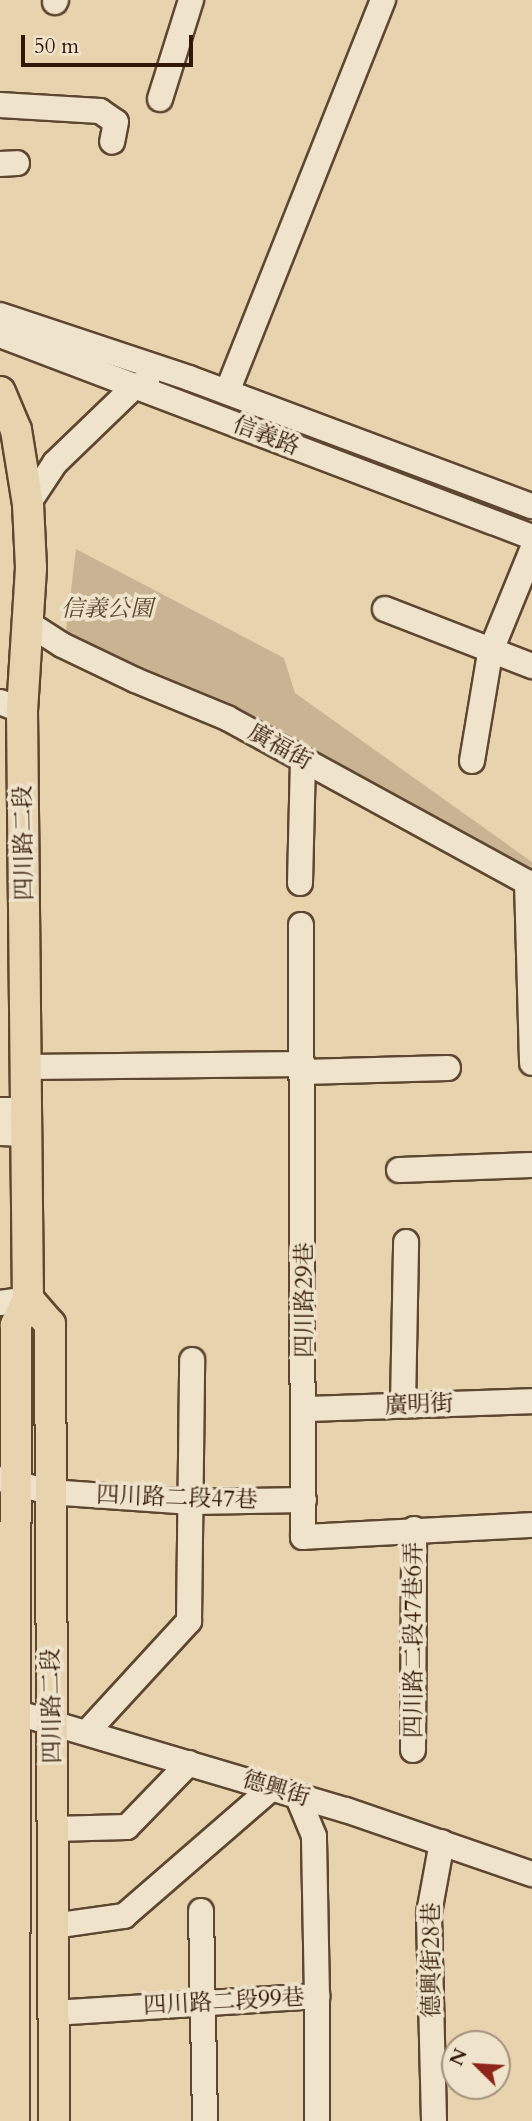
<!DOCTYPE html>
<meta charset="utf-8">
<style>
body{margin:0}
#map{position:relative;width:532px;height:2121px;overflow:hidden;background:#e7d4af;font-family:Cardo,"Noto Serif TC",serif}
div>[style]{position:absolute}
[style*='--x']{left:calc(var(--x)*1px);top:calc(var(--y)*1px);width:calc(var(--w)*1px);rotate:calc(var(--a)*1deg)}
.green>*{inset:0;background:#c8b492}
.roads{filter:drop-shadow(2px 0 #5e4730) drop-shadow(-2px 0 #5e4730) drop-shadow(0 2px #5e4730) drop-shadow(0 -2px #5e4730)}
.minor>*{height:24px;margin:-12px;padding:0 12px;transform-origin:12px;border-radius:12px;background:#efe3cb}
.major>*{height:30px;margin:-15px;padding:0 15px;transform-origin:15px;border-radius:15px;background:#e7d4af}
span{translate:-50% -50%;white-space:nowrap;text-align:center;line-height:1.15;-webkit-text-stroke:7px #efe3cb;paint-order:stroke}
.street-label{font-size:23px;color:#311806}
.park-label{font-size:23px;color:#5e4730;font-style:italic}
.north{position:absolute;left:441px;top:2030px;width:70px;height:70px;box-sizing:border-box;background:#efe3cb;border:2px solid #a3927c;border-radius:50%;rotate:294deg;font-size:19px;font-weight:700;line-height:28px;text-align:center;color:#311806}
.north::after{content:'';display:block;margin:auto;width:24px;height:32px;background:#8f2418;clip-path:polygon(50% 0,100% 100%,50% 72%,0 100%)}
.scale{position:absolute;left:21px;top:35px;width:172px;height:32px;box-sizing:border-box;border:4px solid #311806;border-top:0;padding-left:9px;font-size:21px;line-height:24px;white-space:nowrap;color:#311806;-webkit-text-stroke:5px #efe3cb;paint-order:stroke}
</style>
<div id="map">
<div class="green">
<i style="clip-path:polygon(76px 549px,284px 658px,295px 693px,532px 862px,532px 870px,223px 702px,175px 686px,66px 631px)"></i>
</div>
<div class="roads">
<div class="minor">
<i style="--x:55;--y:2;--w:2;--a:-63"></i>
<i style="--x:160;--y:99;--w:104;--a:-72.6"></i>
<i style="--x:0;--y:105;--w:100;--a:3.4"></i>
<i style="--x:100;--y:111;--w:19;--a:35"></i>
<i style="--x:116;--y:122;--w:20;--a:101"></i>
<i style="--x:0;--y:164;--w:17;--a:-3"></i>
<i style="--x:0;--y:315;--w:199;--a:18.4"></i>
<i style="--x:189;--y:378;--w:366;--a:20.5"></i>
<i style="--x:0;--y:335;--w:569;--a:20.79"></i>
<i style="--x:227;--y:392;--w:422;--a:-68.3"></i>
<i style="--x:28;--y:504;--w:49;--a:-56.6"></i>
<i style="--x:55;--y:463;--w:110;--a:-43.9"></i>
<i style="--x:134;--y:387;--w:14;--a:-21"></i>
<i style="--x:385;--y:609;--w:158;--a:21.2"></i>
<i style="--x:28;--y:623;--w:40;--a:32.9"></i>
<i style="--x:62;--y:645;--w:81;--a:25.6"></i>
<i style="--x:135;--y:680;--w:100;--a:22.4"></i>
<i style="--x:227;--y:718;--w:342;--a:28.7"></i>
<i style="--x:527;--y:882;--w:181;--a:88.4"></i>
<i style="--x:0;--y:702;--w:24;--a:22"></i>
<i style="--x:472;--y:761;--w:109;--a:-80.5"></i>
<i style="--x:490;--y:653;--w:111;--a:-67.8"></i>
<i style="--x:300;--y:883;--w:123;--a:-88.6"></i>
<i style="--x:301;--y:925;--w:612;--a:89.81"></i>
<i style="--x:303;--y:1537;--w:229;--a:-3"></i>
<i style="--x:27;--y:1067;--w:276;--a:-0.6"></i>
<i style="--x:303;--y:1072;--w:145;--a:-1.6"></i>
<i style="--x:0;--y:1110;--w:27;--a:0"></i>
<i style="--x:0;--y:1133;--w:27;--a:2"></i>
<i style="--x:399;--y:1170;--w:133;--a:-2.2"></i>
<i style="--x:0;--y:1303;--w:28;--a:-8"></i>
<i style="--x:403;--y:1405;--w:163;--a:-88.9"></i>
<i style="--x:306;--y:1409;--w:226;--a:-2"></i>
<i style="--x:0;--y:1479;--w:51;--a:14.9"></i>
<i style="--x:49;--y:1492;--w:143;--a:4"></i>
<i style="--x:192;--y:1502;--w:112;--a:-1"></i>
<i style="--x:18;--y:1713;--w:342;--a:16.5"></i>
<i style="--x:346;--y:1810;--w:197;--a:19"></i>
<i style="--x:87;--y:1732;--w:151;--a:-47.4"></i>
<i style="--x:189;--y:1621;--w:261;--a:-89.3"></i>
<i style="--x:413;--y:1750;--w:221;--a:-89.7"></i>
<i style="--x:54;--y:1829;--w:73;--a:-1.6"></i>
<i style="--x:127;--y:1827;--w:89;--a:-45.9"></i>
<i style="--x:201;--y:1911;--w:210;--a:88.9"></i>
<i style="--x:53;--y:1926;--w:72;--a:-8"></i>
<i style="--x:124;--y:1916;--w:196;--a:-40.9"></i>
<i style="--x:317;--y:1996;--w:125;--a:90"></i>
<i style="--x:54;--y:2013;--w:264;--a:-3.7"></i>
<i style="--x:317;--y:1996;--w:160;--a:-91.1"></i>
<i style="--x:314;--y:1836;--w:44;--a:-112.5"></i>
<i style="--x:434;--y:2121;--w:208;--a:-91.4"></i>
<i style="--x:429;--y:1913;--w:72;--a:-79.6"></i>
</div>
<div class="major">
<i style="--x:0;--y:392;--w:41;--a:67.2"></i>
<i style="--x:16;--y:430;--w:75;--a:80.8"></i>
<i style="--x:28;--y:504;--w:64;--a:87.3"></i>
<i style="--x:31;--y:568;--w:143;--a:93.6"></i>
<i style="--x:22;--y:711;--w:588;--a:89.42"></i>
<i style="--x:28;--y:1299;--w:29;--a:115"></i>
<i style="--x:16;--y:1325;--w:796;--a:90.14"></i>
<i style="--x:28;--y:1299;--w:33;--a:49"></i>
<i style="--x:50;--y:1324;--w:797;--a:89.71"></i>
</div>
</div>
<div class="street-label">
<span style="left:266px;top:436px;rotate:21deg">信義路</span>
<span style="left:280px;top:747px;rotate:29deg">廣福街</span>
<span style="left:24px;top:843px;rotate:-91deg">四川路二段</span>
<span style="left:305px;top:1300px;rotate:-90deg">四川路29巷</span>
<span style="left:419px;top:1405px;rotate:-2deg">廣明街</span>
<span style="left:177px;top:1498px;rotate:2deg">四川路二段47巷</span>
<span style="left:414px;top:1640px;rotate:-90deg">四川路二段47巷6弄</span>
<span style="left:52px;top:1706px;rotate:-91deg">四川路二段</span>
<span style="left:276px;top:1789px;rotate:17deg">德興街</span>
<span style="left:432px;top:1960px;rotate:-90deg">德興街28巷</span>
<span style="left:224px;top:2002px;rotate:-3deg">四川路二段99巷</span>
</div>
<div class="park-label">
<span style="left:107px;top:609px">信義公園</span>
</div>
<div class="north">N</div>
<div class="scale">50 m</div>
</div>
